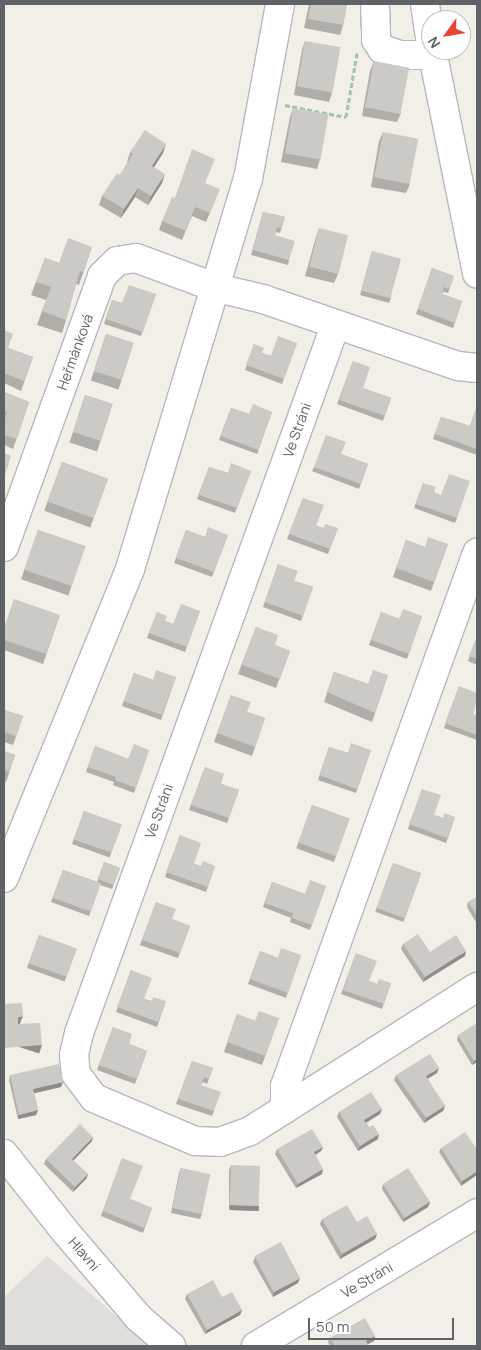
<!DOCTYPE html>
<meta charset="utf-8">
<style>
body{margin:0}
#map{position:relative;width:481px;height:1350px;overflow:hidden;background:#f1efe8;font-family:Manrope,sans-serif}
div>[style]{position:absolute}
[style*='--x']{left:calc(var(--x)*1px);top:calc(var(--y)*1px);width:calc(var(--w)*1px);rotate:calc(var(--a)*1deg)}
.industrial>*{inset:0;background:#e0deda}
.path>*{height:3px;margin-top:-1.5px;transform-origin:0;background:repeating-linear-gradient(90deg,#9cc7a9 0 5px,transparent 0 7.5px)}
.roads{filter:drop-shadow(1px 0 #b5b8bc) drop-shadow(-1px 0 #b5b8bc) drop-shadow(0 1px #b5b8bc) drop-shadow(0 -1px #b5b8bc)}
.minor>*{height:28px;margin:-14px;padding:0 14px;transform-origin:14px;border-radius:14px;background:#fff}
.wall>*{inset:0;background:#afaea9;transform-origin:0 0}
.shaded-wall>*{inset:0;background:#8f8d8a;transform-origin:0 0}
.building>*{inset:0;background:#cccac5;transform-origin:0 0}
span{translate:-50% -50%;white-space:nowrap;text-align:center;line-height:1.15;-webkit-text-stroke:4px #fff;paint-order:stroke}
.street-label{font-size:14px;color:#5f6368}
.frame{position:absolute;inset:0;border:5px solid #5f6368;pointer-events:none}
.north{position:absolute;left:421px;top:10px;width:50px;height:50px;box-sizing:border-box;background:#fff;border:1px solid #bfc1c3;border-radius:50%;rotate:238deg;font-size:14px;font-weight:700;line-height:20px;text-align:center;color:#5f6368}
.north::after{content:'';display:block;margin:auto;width:18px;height:22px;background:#ea4335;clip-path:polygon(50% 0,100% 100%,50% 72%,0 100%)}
.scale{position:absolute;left:308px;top:1318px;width:146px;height:22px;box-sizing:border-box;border:2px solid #5f6368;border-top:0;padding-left:6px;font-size:15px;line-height:18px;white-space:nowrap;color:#5f6368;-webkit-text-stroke:4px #fff;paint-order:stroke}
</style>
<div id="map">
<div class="industrial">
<i style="clip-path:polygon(47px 1256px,151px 1346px,4px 1346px,4px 1297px)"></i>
</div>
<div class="path">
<i style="--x:285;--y:105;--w:62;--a:11.1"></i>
<i style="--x:346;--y:117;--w:65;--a:-80.2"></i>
</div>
<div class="roads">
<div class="minor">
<i style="--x:375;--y:4;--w:36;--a:88"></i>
<i style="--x:376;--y:40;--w:11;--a:56"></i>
<i style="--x:382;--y:49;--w:18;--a:19"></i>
<i style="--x:399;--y:55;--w:34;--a:0"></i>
<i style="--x:425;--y:4;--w:40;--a:81.5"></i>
<i style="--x:432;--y:50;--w:228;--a:78.6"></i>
<i style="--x:335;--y:326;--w:752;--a:109.9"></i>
<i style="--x:79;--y:1033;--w:23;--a:103"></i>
<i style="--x:74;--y:1055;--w:19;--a:84"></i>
<i style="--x:76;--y:1074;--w:30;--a:53"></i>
<i style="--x:94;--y:1098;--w:110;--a:23.1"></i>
<i style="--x:195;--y:1141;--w:25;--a:2"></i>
<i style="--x:220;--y:1142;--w:32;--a:-20"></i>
<i style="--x:250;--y:1131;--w:269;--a:-32.4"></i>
<i style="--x:4;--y:547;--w:288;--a:-70.1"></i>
<i style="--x:102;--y:276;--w:21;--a:-45"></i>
<i style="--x:117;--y:261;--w:19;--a:-9"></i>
<i style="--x:136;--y:258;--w:86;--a:20.3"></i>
<i style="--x:217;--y:288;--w:47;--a:13.4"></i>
<i style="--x:263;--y:299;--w:206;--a:19"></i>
<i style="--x:458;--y:366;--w:19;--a:6"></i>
<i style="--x:4;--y:878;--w:334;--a:-67.8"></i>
<i style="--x:130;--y:569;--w:407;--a:-73.2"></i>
<i style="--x:248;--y:179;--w:178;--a:-79.6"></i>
<i style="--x:285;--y:1109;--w:23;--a:-90"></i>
<i style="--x:285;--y:1086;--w:567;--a:-70.19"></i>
<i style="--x:4;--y:1154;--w:97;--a:51.7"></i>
<i style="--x:64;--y:1230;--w:116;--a:49.6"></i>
<i style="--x:139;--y:1318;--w:43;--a:41.2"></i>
<i style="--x:256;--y:1346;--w:258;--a:-31"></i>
</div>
</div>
<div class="wall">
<i style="clip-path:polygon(309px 4px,347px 4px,343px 25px,340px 35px,304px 28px)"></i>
<i style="clip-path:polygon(305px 41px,332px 93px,329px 102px,294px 95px,302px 50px)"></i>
<i style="clip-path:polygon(374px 61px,401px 113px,397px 122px,362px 116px,370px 71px)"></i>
<i style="clip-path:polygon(293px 108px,320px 159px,317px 169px,281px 162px,290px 117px)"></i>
<i style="clip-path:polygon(383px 132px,410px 184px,406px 193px,371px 187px,379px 141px)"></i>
<i style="clip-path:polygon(130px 152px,163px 153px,154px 167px,162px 183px,148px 205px,135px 197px,121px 218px,99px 205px,102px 196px,120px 175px,128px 162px,127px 162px)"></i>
<i style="clip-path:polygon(205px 183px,216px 198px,206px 222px,192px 216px,182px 240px,159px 230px,162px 221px,175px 198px)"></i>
<i style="clip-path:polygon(263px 212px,285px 217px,280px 233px,276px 232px,275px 235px,289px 260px,288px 265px,251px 255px)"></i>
<i style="clip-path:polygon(319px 228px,338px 274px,334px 283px,305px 276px,316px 237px)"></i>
<i style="clip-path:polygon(92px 247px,79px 285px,76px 284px,66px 320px,62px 333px,37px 325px,46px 300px,31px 295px,45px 258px,59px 263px)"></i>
<i style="clip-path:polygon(372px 251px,391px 298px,389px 303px,360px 295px)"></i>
<i style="clip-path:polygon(432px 268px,454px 276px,448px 293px,443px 292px,442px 294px,462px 301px,453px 328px,416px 314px)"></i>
<i style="clip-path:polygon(156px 294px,141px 336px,104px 324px,112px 300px,122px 303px)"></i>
<i style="clip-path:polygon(4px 330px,8px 348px,33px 357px,21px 391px,4px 383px)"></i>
<i style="left:106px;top:334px;width:29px;height:49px;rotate:18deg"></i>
<i style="clip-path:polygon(297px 343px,282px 384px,245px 370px,254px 344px,262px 353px,271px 356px)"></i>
<i style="clip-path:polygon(353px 361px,363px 388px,391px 398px,383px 421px,337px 404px)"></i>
<i style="clip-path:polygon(4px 392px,29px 402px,13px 449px,4px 445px)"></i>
<i style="left:85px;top:395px;width:29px;height:50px;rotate:18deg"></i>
<i style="clip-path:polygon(477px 406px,477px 455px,433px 439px,441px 417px,470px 426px)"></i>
<i style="clip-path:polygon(231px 408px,249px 414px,272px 412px,257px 454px,219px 440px)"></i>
<i style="clip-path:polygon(341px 454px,368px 464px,359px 489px,312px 471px,314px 467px)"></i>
<i style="left:62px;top:462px;width:49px;height:52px;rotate:20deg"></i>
<i style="clip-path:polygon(209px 467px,228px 473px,251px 471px,235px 513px,197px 499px)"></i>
<i style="clip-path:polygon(423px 483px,434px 492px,457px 518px,455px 523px,414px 508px)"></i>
<i style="clip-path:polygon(303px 498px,316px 526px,324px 528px,338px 528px,328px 554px,287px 539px)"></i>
<i style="left:38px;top:530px;width:50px;height:52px;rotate:19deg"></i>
<i style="clip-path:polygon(186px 530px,205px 537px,228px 535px,212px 577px,174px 563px)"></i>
<i style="clip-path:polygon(406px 540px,425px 547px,448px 544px,431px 591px,393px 577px)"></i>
<i style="clip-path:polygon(278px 564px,294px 581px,313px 587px,301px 621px,263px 607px)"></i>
<i style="clip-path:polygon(200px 611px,185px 652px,147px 638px,157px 612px,165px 621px,173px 624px)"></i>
<i style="clip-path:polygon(381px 612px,399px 619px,422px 616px,407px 659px,369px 645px)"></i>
<i style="clip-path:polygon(60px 615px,43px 664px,4px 650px,4px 628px)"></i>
<i style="clip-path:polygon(256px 627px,275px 645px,290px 651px,276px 688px,238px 674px)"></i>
<i style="clip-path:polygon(477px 636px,477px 665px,468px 661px)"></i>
<i style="clip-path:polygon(334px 672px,368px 684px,388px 675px,372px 722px,324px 702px)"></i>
<i style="clip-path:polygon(134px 673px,153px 680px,176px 677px,161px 720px,122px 706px)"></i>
<i style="clip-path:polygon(459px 686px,473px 714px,477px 716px,477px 740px,444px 728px)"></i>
<i style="clip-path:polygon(231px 695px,247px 712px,265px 718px,252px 756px,214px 742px)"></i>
<i style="clip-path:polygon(4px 710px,23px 716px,13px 745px,4px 742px)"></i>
<i style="clip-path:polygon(95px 746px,128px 759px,149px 750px,134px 793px,113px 785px,114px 782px,86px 772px)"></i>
<i style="clip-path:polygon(329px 747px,348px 753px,371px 750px,356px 793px,318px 780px)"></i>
<i style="clip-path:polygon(4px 751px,15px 755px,6px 782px,4px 781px)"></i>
<i style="clip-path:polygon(205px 767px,221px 784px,239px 790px,227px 823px,189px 810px)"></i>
<i style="clip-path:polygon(422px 789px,434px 815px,443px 818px,455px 817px,446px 843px,408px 829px)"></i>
<i style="left:312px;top:805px;width:40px;height:46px;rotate:20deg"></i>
<i style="left:84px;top:811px;width:40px;height:35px;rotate:20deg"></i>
<i style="clip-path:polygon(477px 812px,477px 833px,476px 833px)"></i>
<i style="clip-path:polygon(180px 835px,194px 864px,201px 866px,215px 866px,206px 892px,165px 877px)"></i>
<i style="clip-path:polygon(104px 862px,120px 868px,112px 889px,100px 885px,89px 916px,51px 902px,63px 870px,97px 882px)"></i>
<i style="left:393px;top:863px;width:30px;height:52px;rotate:20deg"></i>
<i style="clip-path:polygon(272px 882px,305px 894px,326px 886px,310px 930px,290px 922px,291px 918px,263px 907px)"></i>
<i style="clip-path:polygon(477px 897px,477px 924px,467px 907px,468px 902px)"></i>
<i style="clip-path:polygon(156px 902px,172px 919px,190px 926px,178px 958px,140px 945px)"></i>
<i style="left:39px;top:935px;width:40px;height:35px;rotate:20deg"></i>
<i style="clip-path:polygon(403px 944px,430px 952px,465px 956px,423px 982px,401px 949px)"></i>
<i style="clip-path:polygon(260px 951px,278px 958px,301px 955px,286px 998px,248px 984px)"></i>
<i style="clip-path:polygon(356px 953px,369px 981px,377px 984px,391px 983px,382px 1009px,341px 994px)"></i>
<i style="clip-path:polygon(131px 970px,144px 999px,152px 1001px,166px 1001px,157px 1027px,116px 1012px)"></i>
<i style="clip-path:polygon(237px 1014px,255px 1021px,279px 1018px,262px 1065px,224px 1052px)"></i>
<i style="clip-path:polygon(113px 1027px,129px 1044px,147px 1051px,135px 1084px,97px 1070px)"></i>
<i style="clip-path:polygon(458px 1035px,477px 1062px,472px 1065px,457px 1040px)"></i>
<i style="clip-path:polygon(192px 1061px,213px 1068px,207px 1084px,203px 1082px,201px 1085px,214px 1111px,212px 1116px,176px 1104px)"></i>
<i style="clip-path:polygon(437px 1073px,427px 1079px,445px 1106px,443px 1111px,424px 1123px,394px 1080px,396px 1075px)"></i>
<i style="clip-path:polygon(10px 1075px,61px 1087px,34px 1093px,38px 1110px,36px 1115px,18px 1119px,9px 1080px)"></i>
<i style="clip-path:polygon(382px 1109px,380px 1114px,366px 1123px,378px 1139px,358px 1151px,337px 1117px,339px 1112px)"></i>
<i style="clip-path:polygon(92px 1141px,73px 1161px,88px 1174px,86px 1179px,73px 1192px,44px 1164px,46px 1159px)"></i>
<i style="clip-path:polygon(323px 1147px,321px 1151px,315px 1155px,322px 1174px,296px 1188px,275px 1154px,277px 1149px)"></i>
<i style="clip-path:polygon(441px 1148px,476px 1148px,461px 1186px,439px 1152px)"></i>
<i style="clip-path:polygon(122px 1158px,130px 1199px,152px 1208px,143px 1233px,101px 1216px)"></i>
<i style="clip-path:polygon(231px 1165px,258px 1211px,229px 1210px,229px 1170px)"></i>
<i style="clip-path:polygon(181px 1168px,202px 1214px,200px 1219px,171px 1213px,179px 1173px)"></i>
<i style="clip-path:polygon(383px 1184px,430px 1202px,428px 1207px,403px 1222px,382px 1189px)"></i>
<i style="clip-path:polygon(322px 1219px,357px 1222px,377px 1234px,375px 1239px,340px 1259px,320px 1224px)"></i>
<i style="clip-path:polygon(255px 1257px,298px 1283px,273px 1297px,253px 1262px)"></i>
<i style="clip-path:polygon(187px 1294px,222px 1297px,242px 1310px,240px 1315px,205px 1334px,185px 1299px)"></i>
<i style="clip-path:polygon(375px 1336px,374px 1341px,368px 1344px,369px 1346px,330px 1346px,328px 1342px,330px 1338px)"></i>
</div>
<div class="shaded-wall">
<i style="clip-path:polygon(166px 144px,163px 153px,149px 175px,152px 166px)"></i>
<i style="clip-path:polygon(165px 174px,162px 183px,148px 205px,151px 196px)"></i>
<i style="clip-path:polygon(138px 188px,135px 197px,121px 218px,124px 209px)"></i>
<i style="clip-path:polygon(466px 951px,465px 956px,423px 982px,425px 977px)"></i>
<i style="clip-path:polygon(23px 1016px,19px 1026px,14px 1026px,18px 1017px)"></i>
<i style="left:42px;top:1045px;width:9px;height:38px;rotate:108deg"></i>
<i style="clip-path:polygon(477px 1059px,477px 1062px,472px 1065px,474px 1061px)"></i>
<i style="clip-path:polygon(439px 1068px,437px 1073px,424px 1081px,426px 1076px)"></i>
<i style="clip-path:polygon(63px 1082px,61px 1087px,31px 1094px,33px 1089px)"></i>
<i style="clip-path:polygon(445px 1106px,443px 1111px,424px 1123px,426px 1118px)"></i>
<i style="clip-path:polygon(382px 1109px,380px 1114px,362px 1125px,364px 1120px)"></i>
<i style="clip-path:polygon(38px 1110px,36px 1115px,18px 1119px,19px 1115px)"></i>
<i style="clip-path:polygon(379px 1134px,378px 1139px,358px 1151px,360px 1146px)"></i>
<i style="clip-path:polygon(93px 1137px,92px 1141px,70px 1164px,72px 1159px)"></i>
<i style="clip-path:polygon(323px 1147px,321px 1151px,312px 1157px,314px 1152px)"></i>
<i style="clip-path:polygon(323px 1169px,322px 1174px,296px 1188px,298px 1184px)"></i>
<i style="clip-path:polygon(477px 1171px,477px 1175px,461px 1186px,462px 1181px)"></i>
<i style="clip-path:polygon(88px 1174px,86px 1179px,73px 1192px,75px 1187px)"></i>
<i style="clip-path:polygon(430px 1202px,428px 1207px,403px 1222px,405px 1218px)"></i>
<i style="left:230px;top:1205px;width:29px;height:5px;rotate:2deg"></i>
<i style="clip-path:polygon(377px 1234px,375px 1239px,340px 1259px,342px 1254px)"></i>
<i style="clip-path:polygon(300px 1278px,298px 1283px,273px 1297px,274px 1292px)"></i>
<i style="clip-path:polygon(242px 1310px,240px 1315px,205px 1334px,207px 1330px)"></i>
<i style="clip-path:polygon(375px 1336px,374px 1341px,364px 1346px,366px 1341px)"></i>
</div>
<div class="building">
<i style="clip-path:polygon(311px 4px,347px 4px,343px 25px,308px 19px)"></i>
<i style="left:305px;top:41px;width:36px;height:46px;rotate:10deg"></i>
<i style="left:374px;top:61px;width:36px;height:47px;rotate:11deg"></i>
<i style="left:293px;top:108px;width:36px;height:46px;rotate:10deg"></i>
<i style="clip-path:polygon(145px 130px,166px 144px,152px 166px,165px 174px,151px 196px,138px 188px,124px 209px,102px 196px,117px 173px,120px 175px,133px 154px,130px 152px)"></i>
<i style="left:383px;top:132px;width:36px;height:46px;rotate:11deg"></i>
<i style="clip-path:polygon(192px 149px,215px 159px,205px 183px,220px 189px,210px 213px,195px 207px,186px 231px,162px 221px,172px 197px,175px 198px)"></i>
<i style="clip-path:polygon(263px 212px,285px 217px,282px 228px,277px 227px,275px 235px,295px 241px,289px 260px,253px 250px)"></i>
<i style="left:319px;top:228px;width:30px;height:40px;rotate:14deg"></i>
<i style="clip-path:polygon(68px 238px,92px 247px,83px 272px,80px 271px,66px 320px,42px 311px,51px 287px,36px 282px,45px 258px,59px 263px)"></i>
<i style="left:372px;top:251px;width:30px;height:41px;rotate:15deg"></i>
<i style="clip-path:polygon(432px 268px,454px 276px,449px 289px,444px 287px,442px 294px,462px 301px,455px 323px,418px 309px)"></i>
<i style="clip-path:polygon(129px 285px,156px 294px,143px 332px,106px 319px,112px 300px,122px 303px)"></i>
<i style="clip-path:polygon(4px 330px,13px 334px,8px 348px,33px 357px,24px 381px,4px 373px)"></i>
<i style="left:106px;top:334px;width:29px;height:39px;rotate:18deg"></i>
<i style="clip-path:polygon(278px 336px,297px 343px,284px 379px,246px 365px,254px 344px,264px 348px,262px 353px,271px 356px)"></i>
<i style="clip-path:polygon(353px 361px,370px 367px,363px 388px,391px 398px,385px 416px,339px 400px)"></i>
<i style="clip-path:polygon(4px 392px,29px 402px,17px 439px,4px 435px,4px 421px,7px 412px,4px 411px)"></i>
<i style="left:85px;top:395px;width:29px;height:39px;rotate:18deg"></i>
<i style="clip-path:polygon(253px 404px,272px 412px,258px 450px,221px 436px,231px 408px,249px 414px)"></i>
<i style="clip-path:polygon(477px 406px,477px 449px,435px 434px,441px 417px,470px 426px)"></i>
<i style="clip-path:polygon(326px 435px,346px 442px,341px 454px,368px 464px,361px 484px,314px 467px)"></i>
<i style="clip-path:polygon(4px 453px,11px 456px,4px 478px)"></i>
<i style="left:62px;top:462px;width:49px;height:42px;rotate:20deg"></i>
<i style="clip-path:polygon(231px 463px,251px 471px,237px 508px,199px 495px,209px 467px,228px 473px)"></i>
<i style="clip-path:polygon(449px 474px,470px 481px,457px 518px,416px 504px,423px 483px,436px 487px,434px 492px,441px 495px)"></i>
<i style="clip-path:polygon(303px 498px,324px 505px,316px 526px,324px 528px,325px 524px,338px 528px,330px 549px,289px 534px)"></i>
<i style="clip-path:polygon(208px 527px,228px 535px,214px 572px,176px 558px,186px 530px,205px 537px)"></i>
<i style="left:38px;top:530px;width:50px;height:42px;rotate:19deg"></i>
<i style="clip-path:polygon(428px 537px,448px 544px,434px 582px,396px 568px,406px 540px,425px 547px)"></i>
<i style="clip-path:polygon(278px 564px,298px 571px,294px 581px,313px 587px,303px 616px,265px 602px)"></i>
<i style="clip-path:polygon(14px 599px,60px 615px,46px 654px,4px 640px,4px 628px)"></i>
<i style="clip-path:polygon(181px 604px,200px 611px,187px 647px,149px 633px,157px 612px,167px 616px,165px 621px,173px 624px)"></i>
<i style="clip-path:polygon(403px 609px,422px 616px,409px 654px,371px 640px,381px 612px,399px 619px)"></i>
<i style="clip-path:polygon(256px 627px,278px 635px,275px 645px,290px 651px,280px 679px,242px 665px)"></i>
<i style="clip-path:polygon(477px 636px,477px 659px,469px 656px)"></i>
<i style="clip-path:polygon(156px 670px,176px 677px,162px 715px,124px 701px,134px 673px,153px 680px)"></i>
<i style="clip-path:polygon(373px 670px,388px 675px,375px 713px,327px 692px,334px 672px,368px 684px)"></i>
<i style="clip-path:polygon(459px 686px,477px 693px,477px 701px,473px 714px,477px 716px,477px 735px,445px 723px)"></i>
<i style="clip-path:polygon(231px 695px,251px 702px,247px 712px,265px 718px,255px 747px,217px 733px)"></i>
<i style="clip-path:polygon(4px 710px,23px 716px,16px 736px,4px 732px)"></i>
<i style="clip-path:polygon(351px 743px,371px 750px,357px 789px,319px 775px,329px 747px,348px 753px)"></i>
<i style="clip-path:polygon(134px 744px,149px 750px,136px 788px,115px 780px,116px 777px,88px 767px,95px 746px,128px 759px)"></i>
<i style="clip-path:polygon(4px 751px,15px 755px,9px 772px,4px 770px)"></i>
<i style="clip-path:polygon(205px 767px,224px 774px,221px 784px,239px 790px,229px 818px,191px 805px)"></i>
<i style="clip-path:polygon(422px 789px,441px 795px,434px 815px,443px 818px,444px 813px,455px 817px,447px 838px,409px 824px)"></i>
<i style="left:312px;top:805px;width:40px;height:40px;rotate:20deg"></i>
<i style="left:84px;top:811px;width:40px;height:30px;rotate:20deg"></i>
<i style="clip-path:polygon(180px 835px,201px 843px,194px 864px,201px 866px,203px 861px,215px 866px,208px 887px,166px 872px)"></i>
<i style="left:104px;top:862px;width:17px;height:18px;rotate:21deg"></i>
<i style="left:393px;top:863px;width:30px;height:48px;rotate:20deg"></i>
<i style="left:63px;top:870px;width:40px;height:30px;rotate:19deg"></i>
<i style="clip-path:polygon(310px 880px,326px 886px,312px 925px,292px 918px,293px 913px,264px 903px,272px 882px,305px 894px)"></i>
<i style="clip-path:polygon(477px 897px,477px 916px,468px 902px)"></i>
<i style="clip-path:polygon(156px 902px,176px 909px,172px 919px,190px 926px,180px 953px,142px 940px)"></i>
<i style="clip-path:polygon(418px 934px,430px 952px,456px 935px,466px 951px,425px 977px,403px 944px)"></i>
<i style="left:39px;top:935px;width:40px;height:30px;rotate:20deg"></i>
<i style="clip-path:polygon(281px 948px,301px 955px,288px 993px,250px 979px,260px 951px,278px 958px)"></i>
<i style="clip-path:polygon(356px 953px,377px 961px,369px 981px,377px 984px,379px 979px,391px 983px,384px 1004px,343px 990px)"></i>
<i style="clip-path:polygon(131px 970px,152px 978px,144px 999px,152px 1001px,153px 997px,166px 1001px,158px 1022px,117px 1007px)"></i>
<i style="clip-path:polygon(22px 1003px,23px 1016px,18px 1017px,18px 1024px,40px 1023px,42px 1045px,4px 1048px,4px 1004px)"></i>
<i style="clip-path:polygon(259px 1011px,279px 1018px,265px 1056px,227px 1042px,237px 1014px,255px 1021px)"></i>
<i style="clip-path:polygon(477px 1023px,477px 1059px,474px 1061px,458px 1035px)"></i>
<i style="clip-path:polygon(113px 1027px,132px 1034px,129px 1044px,147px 1051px,137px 1079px,99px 1065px)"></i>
<i style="clip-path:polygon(430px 1054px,439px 1068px,426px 1076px,445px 1106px,426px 1118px,396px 1075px)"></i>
<i style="clip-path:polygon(192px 1061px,213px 1068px,209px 1079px,204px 1077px,201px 1085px,221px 1092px,214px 1111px,178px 1099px)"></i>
<i style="clip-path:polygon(59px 1064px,63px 1082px,33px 1089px,38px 1110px,19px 1115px,10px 1075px)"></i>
<i style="clip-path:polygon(371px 1092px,382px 1109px,364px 1120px,369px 1128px,373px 1125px,379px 1134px,360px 1146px,339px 1112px)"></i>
<i style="clip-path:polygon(80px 1124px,93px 1137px,72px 1159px,88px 1174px,75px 1187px,46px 1159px)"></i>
<i style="clip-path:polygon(312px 1129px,323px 1147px,314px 1152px,323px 1169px,298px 1184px,277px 1149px)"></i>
<i style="clip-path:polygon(465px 1132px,476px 1148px,477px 1147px,477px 1171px,462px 1181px,441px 1148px)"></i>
<i style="clip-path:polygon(122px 1158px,143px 1166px,130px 1199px,152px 1208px,144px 1228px,103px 1211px)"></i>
<i style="left:231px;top:1165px;width:29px;height:40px;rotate:2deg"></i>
<i style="left:181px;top:1168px;width:30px;height:41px;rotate:12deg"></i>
<i style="left:408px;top:1168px;width:40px;height:30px;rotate:57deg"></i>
<i style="clip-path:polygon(347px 1205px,357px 1222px,367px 1216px,377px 1234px,342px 1254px,322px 1219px)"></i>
<i style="left:281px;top:1242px;width:41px;height:30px;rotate:62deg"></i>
<i style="clip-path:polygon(213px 1280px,222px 1297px,232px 1292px,242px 1310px,207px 1330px,187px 1294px)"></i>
<i style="clip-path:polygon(365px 1318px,375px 1336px,366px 1341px,369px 1346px,335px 1346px,330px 1338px)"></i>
</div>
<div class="street-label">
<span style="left:75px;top:352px;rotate:-70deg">Heřmánková</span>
<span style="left:297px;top:430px;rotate:-70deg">Ve Stráni</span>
<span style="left:159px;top:811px;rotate:-70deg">Ve Stráni</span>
<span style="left:84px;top:1254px;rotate:49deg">Hlavní</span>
<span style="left:367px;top:1280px;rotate:-30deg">Ve Stráni</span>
</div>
<div class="frame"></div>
<div class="north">N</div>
<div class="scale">50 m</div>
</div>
